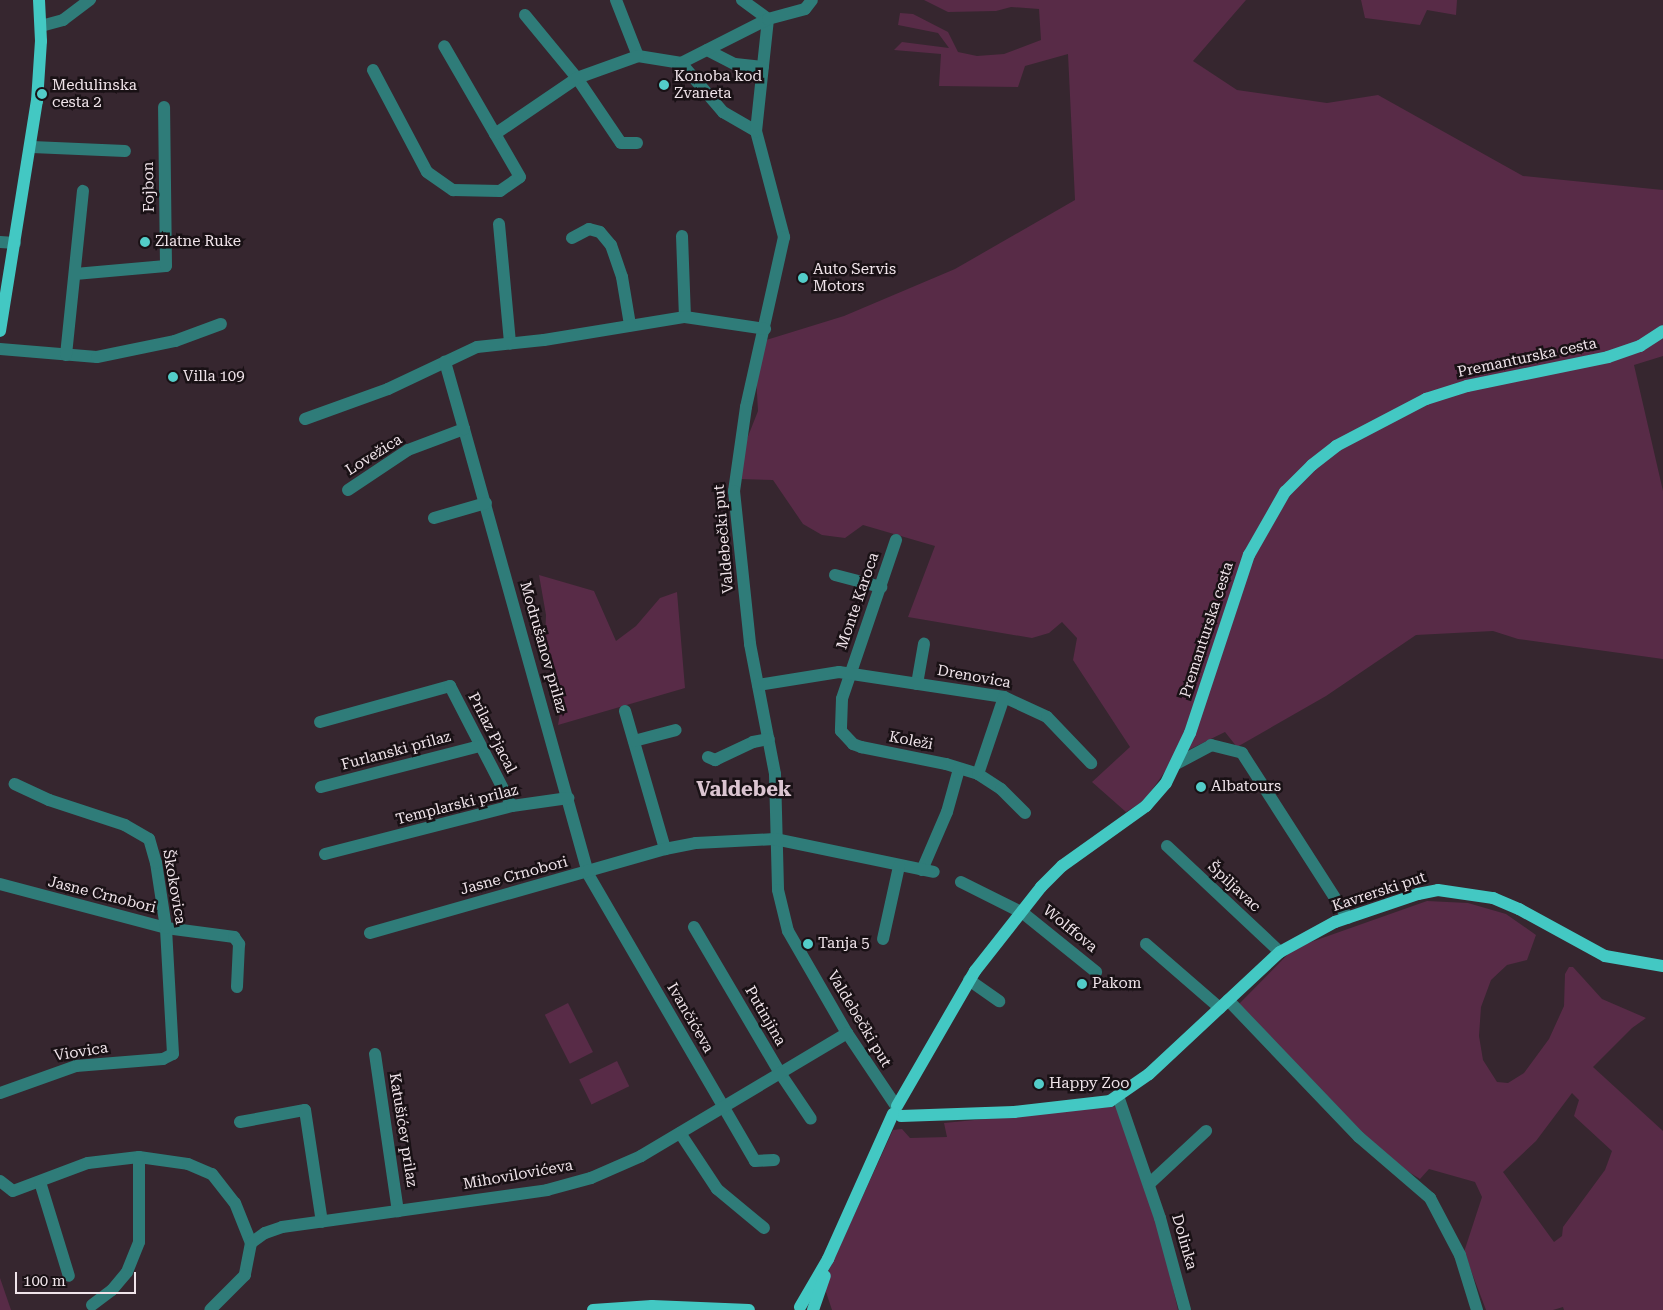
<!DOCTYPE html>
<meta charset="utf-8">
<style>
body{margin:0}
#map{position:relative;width:1663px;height:1310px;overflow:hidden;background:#36262f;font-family:"Roboto Serif",serif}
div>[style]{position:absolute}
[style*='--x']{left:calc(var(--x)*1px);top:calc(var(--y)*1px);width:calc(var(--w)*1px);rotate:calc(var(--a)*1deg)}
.green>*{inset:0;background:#582b47;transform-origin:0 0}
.minor>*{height:12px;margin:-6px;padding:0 6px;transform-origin:6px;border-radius:6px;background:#2f7c79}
.major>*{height:12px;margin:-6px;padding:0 6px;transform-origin:6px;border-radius:6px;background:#43c8c3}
.dots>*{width:14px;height:14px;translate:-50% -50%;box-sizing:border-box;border:2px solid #191115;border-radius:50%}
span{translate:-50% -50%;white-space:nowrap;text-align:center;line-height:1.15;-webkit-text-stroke:5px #191115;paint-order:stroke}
.poi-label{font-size:15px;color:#f0e4ea}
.left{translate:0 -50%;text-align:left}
.street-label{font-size:15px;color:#f0e4ea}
.district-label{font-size:20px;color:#dbc5d1;font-weight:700}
.scale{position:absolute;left:15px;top:1272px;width:121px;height:22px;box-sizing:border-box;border:2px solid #f0e4ea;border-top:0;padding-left:6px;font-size:15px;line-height:18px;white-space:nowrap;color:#f0e4ea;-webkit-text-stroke:4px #191115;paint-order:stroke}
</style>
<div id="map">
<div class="green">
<i style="clip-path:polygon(924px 0,1246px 0,1193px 61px,1237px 90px,1327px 103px,1378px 95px,1523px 176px,1663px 190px,1663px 356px,1634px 365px,1663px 491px,1663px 659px,1518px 639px,1493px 631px,1416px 635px,1326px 696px,1237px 747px,1225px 732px,1176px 756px,1144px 801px,1126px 812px,1092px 782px,1130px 747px,1073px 660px,1077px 638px,1062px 622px,1049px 633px,1032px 638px,908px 617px,935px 546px,863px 525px,845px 538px,822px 535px,803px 524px,773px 480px,740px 479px,745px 444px,758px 411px,756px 375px,763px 341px,844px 316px,955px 269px,1075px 200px,1068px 54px,1025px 66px,1018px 87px,939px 86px,941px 54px,894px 50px,902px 42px,949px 48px,938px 33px,898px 25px,900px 13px,913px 14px,948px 32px,958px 52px,977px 56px,1004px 54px,1041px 40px,1039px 9px,1011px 7px,996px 11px,948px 12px)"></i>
<i style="clip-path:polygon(1361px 0,1457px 0,1456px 15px,1427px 10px,1420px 25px,1365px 18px)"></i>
<i style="clip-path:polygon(539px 575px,594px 591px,616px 641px,636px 626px,660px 598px,677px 592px,685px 688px,558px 725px,564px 691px,544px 663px,546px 615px)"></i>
<i style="clip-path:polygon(evenodd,1427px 901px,1468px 903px,1506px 914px,1536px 935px,1527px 960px,1507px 965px,1491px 980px,1481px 1007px,1479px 1036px,1483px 1060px,1497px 1082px,1508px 1083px,1524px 1073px,1549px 1039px,1564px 1006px,1565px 974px,1569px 967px,1573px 967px,1602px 999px,1646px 1018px,1632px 1028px,1593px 1067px,1663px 1131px,1663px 1310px,1564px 1310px,1563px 1307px,1553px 1310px,1486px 1310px,1464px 1252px,1482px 1197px,1475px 1182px,1429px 1169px,1420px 1179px,1383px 1156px,1238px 1005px,1294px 948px,1427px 901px,1572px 1093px,1579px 1100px,1574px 1116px,1612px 1151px,1605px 1170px,1563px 1227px,1562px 1236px,1554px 1242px,1503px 1172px,1536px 1141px,1572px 1093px)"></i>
<i style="left:568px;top:1003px;width:55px;height:26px;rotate:63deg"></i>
<i style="left:617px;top:1061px;width:28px;height:42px;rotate:64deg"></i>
<i style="clip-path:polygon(1118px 1106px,1159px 1227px,1178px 1310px,832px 1310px,823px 1283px,893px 1130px,902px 1129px,910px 1138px,947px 1137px,944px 1123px)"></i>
<i style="clip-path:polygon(0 1278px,11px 1310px,0 1310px)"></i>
</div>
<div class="minor">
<i style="--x:616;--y:0;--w:60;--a:68.6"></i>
<i style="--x:638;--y:56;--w:44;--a:9.2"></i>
<i style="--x:681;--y:63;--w:65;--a:49.4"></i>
<i style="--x:723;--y:112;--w:38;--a:30"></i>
<i style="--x:756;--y:131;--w:110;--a:75.2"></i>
<i style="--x:784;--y:237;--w:174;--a:102.6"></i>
<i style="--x:746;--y:407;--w:85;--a:98.1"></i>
<i style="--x:734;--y:491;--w:154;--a:84"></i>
<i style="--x:750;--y:644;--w:132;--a:79.1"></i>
<i style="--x:775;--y:774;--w:116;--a:88.5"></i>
<i style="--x:778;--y:890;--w:42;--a:76.3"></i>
<i style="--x:788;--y:931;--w:118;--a:60"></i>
<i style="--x:847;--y:1033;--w:88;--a:56.1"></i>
<i style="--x:742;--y:0;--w:32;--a:36"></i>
<i style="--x:768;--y:19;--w:113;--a:96.1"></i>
<i style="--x:525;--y:15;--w:82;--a:50.5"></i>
<i style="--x:577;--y:78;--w:78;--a:55.9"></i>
<i style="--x:621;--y:143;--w:16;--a:0"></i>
<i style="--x:41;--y:26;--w:23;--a:-15"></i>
<i style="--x:63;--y:20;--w:34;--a:-37"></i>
<i style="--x:707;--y:50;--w:31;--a:27"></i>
<i style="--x:735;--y:64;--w:28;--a:6"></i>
<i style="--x:681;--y:63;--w:97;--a:-26.8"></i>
<i style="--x:768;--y:19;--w:38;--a:-15"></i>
<i style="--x:805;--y:9;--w:11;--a:-52"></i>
<i style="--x:373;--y:70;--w:115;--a:62.1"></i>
<i style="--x:427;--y:172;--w:32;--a:35"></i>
<i style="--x:453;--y:190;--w:47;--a:1.2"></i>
<i style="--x:500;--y:191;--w:24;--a:-35"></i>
<i style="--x:520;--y:177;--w:151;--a:-120.1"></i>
<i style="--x:495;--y:134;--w:99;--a:-34.3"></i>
<i style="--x:577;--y:78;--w:65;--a:-19.8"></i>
<i style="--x:32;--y:147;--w:93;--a:2.5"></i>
<i style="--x:499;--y:224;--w:120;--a:84.7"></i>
<i style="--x:682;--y:236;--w:81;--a:87.9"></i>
<i style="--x:572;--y:238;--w:19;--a:-28"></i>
<i style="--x:589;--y:229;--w:11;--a:15"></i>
<i style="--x:600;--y:232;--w:17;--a:50"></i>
<i style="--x:611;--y:245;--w:34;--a:71"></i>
<i style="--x:622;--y:277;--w:49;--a:80.5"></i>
<i style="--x:0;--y:242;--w:15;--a:4"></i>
<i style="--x:75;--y:274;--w:91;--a:-5"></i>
<i style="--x:166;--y:266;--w:159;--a:-90.7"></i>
<i style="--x:0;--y:349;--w:97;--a:4.7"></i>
<i style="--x:97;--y:357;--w:80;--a:-11.6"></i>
<i style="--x:175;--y:341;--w:49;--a:-20.3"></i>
<i style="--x:66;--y:355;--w:165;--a:-84.1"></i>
<i style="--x:305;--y:419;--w:88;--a:-19.9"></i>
<i style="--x:388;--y:389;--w:98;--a:-25.3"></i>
<i style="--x:477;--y:347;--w:67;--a:-6"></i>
<i style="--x:544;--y:340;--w:143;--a:-9.3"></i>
<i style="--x:685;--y:317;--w:81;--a:8.5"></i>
<i style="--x:464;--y:429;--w:462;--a:74.4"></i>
<i style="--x:588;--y:874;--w:332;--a:59.8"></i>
<i style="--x:755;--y:1161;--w:19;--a:-3"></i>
<i style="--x:348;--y:490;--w:72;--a:-33.7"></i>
<i style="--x:408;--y:450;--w:60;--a:-20.6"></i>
<i style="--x:464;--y:429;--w:70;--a:-105.8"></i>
<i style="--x:434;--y:518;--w:54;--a:-16.1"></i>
<i style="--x:896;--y:540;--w:168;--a:108.8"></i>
<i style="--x:842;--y:699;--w:32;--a:92"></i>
<i style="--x:841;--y:731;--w:18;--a:47"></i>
<i style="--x:853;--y:744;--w:9;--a:21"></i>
<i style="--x:861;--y:747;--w:87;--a:11.3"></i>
<i style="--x:946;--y:764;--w:34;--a:17"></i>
<i style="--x:978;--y:774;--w:27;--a:33"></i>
<i style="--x:1001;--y:789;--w:34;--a:45"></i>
<i style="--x:835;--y:575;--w:48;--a:14.6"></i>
<i style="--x:917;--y:684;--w:41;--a:-80.1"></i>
<i style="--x:758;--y:685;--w:82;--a:-9.1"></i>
<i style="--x:839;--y:672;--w:167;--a:8.6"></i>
<i style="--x:1004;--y:697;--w:47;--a:24.9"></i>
<i style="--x:1047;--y:717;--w:64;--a:46.3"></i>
<i style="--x:625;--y:711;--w:144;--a:73.8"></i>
<i style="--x:320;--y:722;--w:135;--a:-15.5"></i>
<i style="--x:450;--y:686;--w:135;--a:62.7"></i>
<i style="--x:634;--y:741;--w:43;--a:-14.7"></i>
<i style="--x:708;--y:757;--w:8;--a:23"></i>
<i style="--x:715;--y:760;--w:42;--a:-25.3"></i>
<i style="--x:753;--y:742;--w:16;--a:-11"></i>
<i style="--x:1176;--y:764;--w:40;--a:-28"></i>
<i style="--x:1211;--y:745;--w:32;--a:14"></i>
<i style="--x:1242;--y:753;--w:196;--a:57.3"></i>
<i style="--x:978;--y:774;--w:81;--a:-71.3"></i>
<i style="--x:321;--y:787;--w:163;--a:-14.5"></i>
<i style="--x:1167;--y:846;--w:155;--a:43.2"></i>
<i style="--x:325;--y:854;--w:193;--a:-14.4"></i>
<i style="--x:512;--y:806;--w:57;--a:-8.1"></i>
<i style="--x:922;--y:870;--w:63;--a:-66.7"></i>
<i style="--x:947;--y:812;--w:45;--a:-74.4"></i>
<i style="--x:961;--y:882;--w:69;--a:26.6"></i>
<i style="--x:1023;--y:913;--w:94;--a:38.9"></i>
<i style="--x:0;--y:884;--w:172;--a:14.8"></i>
<i style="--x:166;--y:928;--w:69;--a:7.5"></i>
<i style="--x:234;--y:937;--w:9;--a:54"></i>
<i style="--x:239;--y:944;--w:43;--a:92.7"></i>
<i style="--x:694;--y:927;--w:169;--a:59.5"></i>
<i style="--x:780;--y:1073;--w:55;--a:56"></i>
<i style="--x:370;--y:933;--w:307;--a:-15.9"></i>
<i style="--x:665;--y:849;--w:32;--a:-11"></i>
<i style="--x:696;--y:843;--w:79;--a:-2.9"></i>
<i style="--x:775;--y:839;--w:162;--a:11.7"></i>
<i style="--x:883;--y:939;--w:75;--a:-77.6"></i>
<i style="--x:1146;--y:944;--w:98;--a:40.9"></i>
<i style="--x:969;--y:980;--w:37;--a:35"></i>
<i style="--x:1228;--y:1000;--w:190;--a:46.3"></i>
<i style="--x:1359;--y:1137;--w:94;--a:40.7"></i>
<i style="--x:1430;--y:1198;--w:64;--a:62.2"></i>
<i style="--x:1460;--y:1255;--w:58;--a:72.8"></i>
<i style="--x:375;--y:1054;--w:159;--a:81.7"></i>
<i style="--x:0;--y:1093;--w:81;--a:-19.6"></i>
<i style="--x:76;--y:1066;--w:87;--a:-4.6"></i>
<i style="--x:163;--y:1059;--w:11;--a:-27"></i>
<i style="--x:173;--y:1054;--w:126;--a:-93.2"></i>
<i style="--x:166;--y:928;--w:66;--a:-98.7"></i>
<i style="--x:156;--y:863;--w:25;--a:-106"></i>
<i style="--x:149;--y:839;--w:28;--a:-150"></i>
<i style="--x:125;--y:825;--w:80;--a:-161.8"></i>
<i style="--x:49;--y:800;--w:38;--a:-155"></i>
<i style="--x:1118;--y:1096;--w:129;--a:71"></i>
<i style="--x:1160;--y:1218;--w:95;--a:74.8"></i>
<i style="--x:240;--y:1122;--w:66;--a:-10.5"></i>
<i style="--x:305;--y:1110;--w:113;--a:81.4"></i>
<i style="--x:680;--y:1133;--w:67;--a:56.5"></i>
<i style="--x:717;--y:1189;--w:61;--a:39.7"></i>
<i style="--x:0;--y:1181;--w:16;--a:38"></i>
<i style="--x:13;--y:1191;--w:80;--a:-20.5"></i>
<i style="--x:88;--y:1163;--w:51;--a:-6.7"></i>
<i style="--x:139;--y:1157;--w:49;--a:8.1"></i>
<i style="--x:188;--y:1164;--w:26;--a:23"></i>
<i style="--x:212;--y:1174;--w:37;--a:52"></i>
<i style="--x:235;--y:1203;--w:43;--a:68.2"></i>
<i style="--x:251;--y:1243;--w:33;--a:101"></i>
<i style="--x:245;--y:1275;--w:49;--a:135"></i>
<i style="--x:40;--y:1182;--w:98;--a:72.9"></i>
<i style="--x:1149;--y:1184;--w:78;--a:-42.9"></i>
<i style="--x:251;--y:1243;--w:17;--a:-36"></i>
<i style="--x:265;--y:1233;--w:18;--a:-19"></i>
<i style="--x:282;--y:1227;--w:268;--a:-7.9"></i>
<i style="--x:547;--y:1190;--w:46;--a:-15.3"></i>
<i style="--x:591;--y:1178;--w:55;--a:-23.7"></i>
<i style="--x:641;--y:1156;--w:240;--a:-30.8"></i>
<i style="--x:92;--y:1305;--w:25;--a:-37"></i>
<i style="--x:112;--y:1290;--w:23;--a:-50"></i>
<i style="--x:127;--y:1272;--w:32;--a:-68"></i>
<i style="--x:139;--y:1242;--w:85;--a:-90"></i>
</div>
<div class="major">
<i style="--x:0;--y:331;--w:233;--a:-80.9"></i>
<i style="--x:37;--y:101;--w:60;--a:-86.2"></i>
<i style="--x:41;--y:41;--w:41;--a:-92.8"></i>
<i style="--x:897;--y:1106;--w:156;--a:-60"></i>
<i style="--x:975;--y:971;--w:107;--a:-51.8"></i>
<i style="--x:1041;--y:887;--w:30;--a:-45"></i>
<i style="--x:1062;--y:866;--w:103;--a:-35.5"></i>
<i style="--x:1146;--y:806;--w:30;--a:-49"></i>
<i style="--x:1166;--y:783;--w:55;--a:-64.4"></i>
<i style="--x:1190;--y:733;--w:188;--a:-71.7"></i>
<i style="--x:1249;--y:555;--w:73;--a:-60.3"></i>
<i style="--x:1285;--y:492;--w:38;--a:-45"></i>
<i style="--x:1312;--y:465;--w:31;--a:-38"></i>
<i style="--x:1336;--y:446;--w:102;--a:-27.6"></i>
<i style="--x:1426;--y:399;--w:43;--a:-17.6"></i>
<i style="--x:1467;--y:386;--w:144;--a:-11.6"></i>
<i style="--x:1608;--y:357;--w:34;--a:-19"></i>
<i style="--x:1640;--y:346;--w:27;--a:-33"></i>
<i style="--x:901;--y:1116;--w:113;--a:-2"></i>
<i style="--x:1014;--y:1112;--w:97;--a:-6.5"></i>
<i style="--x:1110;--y:1101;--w:47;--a:-34.7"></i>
<i style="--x:1149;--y:1074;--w:179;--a:-43"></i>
<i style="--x:1280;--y:952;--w:63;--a:-28.6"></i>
<i style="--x:1335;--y:922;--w:88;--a:-18.6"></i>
<i style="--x:1418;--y:894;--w:20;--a:-11"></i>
<i style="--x:1438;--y:890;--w:56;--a:8.3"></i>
<i style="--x:1493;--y:898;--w:28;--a:23"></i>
<i style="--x:1519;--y:909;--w:98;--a:28.7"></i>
<i style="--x:1605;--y:956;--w:59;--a:9.8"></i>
<i style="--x:800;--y:1307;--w:56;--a:-59.7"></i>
<i style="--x:828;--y:1259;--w:159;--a:-65.9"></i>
<i style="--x:593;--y:1310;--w:59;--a:-3.9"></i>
<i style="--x:652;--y:1306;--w:97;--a:2.4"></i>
<i style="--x:813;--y:1310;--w:36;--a:-71"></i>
</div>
<div class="dots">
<i style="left:664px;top:85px;background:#53cdc9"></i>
<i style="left:42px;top:94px;background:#53cdc9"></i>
<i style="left:145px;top:242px;background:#53cdc9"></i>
<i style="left:803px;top:278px;background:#53cdc9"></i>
<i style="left:173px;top:377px;background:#53cdc9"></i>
<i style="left:1201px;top:787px;background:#53cdc9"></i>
<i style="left:808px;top:944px;background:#53cdc9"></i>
<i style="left:1082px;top:984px;background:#53cdc9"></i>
<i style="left:1039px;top:1084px;background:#53cdc9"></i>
</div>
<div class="poi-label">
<span class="left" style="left:674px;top:85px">Konoba kod<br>Zvaneta</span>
<span class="left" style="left:52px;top:94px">Medulinska<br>cesta 2</span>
<span class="left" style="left:155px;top:242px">Zlatne Ruke</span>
<span class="left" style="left:813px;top:278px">Auto Servis<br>Motors</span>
<span class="left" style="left:183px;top:377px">Villa 109</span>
<span class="left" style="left:1211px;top:787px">Albatours</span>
<span class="left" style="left:818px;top:944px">Tanja 5</span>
<span class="left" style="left:1092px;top:984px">Pakom</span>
<span class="left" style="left:1049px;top:1084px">Happy Zoo</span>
</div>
<div class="street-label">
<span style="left:149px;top:187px;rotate:-91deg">Fojbon</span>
<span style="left:1527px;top:358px;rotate:-12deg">Premanturska cesta</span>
<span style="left:374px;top:455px;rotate:-32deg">Lovežica</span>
<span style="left:724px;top:539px;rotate:-95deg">Valdebečki put</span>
<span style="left:858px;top:601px;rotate:-71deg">Monte Karoca</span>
<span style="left:1207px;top:630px;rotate:-72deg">Premanturska cesta</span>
<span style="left:543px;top:647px;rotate:74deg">Modrušanov prilaz</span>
<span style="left:974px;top:677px;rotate:10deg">Drenovica</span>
<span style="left:492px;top:733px;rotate:63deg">Prilaz Pjacal</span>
<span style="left:911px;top:741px;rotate:11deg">Koleži</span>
<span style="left:396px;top:751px;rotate:-15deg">Furlanski prilaz</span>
<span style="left:457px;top:805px;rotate:-14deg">Templarski prilaz</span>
<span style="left:514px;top:876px;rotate:-15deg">Jasne Crnobori</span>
<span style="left:174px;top:887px;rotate:80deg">Škokovica</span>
<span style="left:1234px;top:887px;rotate:43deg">Špiljavac</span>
<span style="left:1379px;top:892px;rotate:-18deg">Kavrerski put</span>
<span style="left:102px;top:895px;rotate:14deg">Jasne Crnobori</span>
<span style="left:1070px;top:929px;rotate:39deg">Wolffova</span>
<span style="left:765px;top:1016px;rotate:60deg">Putinjina</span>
<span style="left:690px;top:1018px;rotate:60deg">Ivančićeva</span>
<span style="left:859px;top:1019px;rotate:59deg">Valdebečki put</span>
<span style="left:81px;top:1052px;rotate:-9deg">Viovica</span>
<span style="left:403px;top:1130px;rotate:81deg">Katušićev prilaz</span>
<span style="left:518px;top:1175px;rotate:-10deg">Mihovilovićeva</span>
<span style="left:1184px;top:1242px;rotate:74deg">Dolinka</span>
</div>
<div class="district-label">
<span style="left:744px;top:789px">Valdebek</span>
</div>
<div class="scale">100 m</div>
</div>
